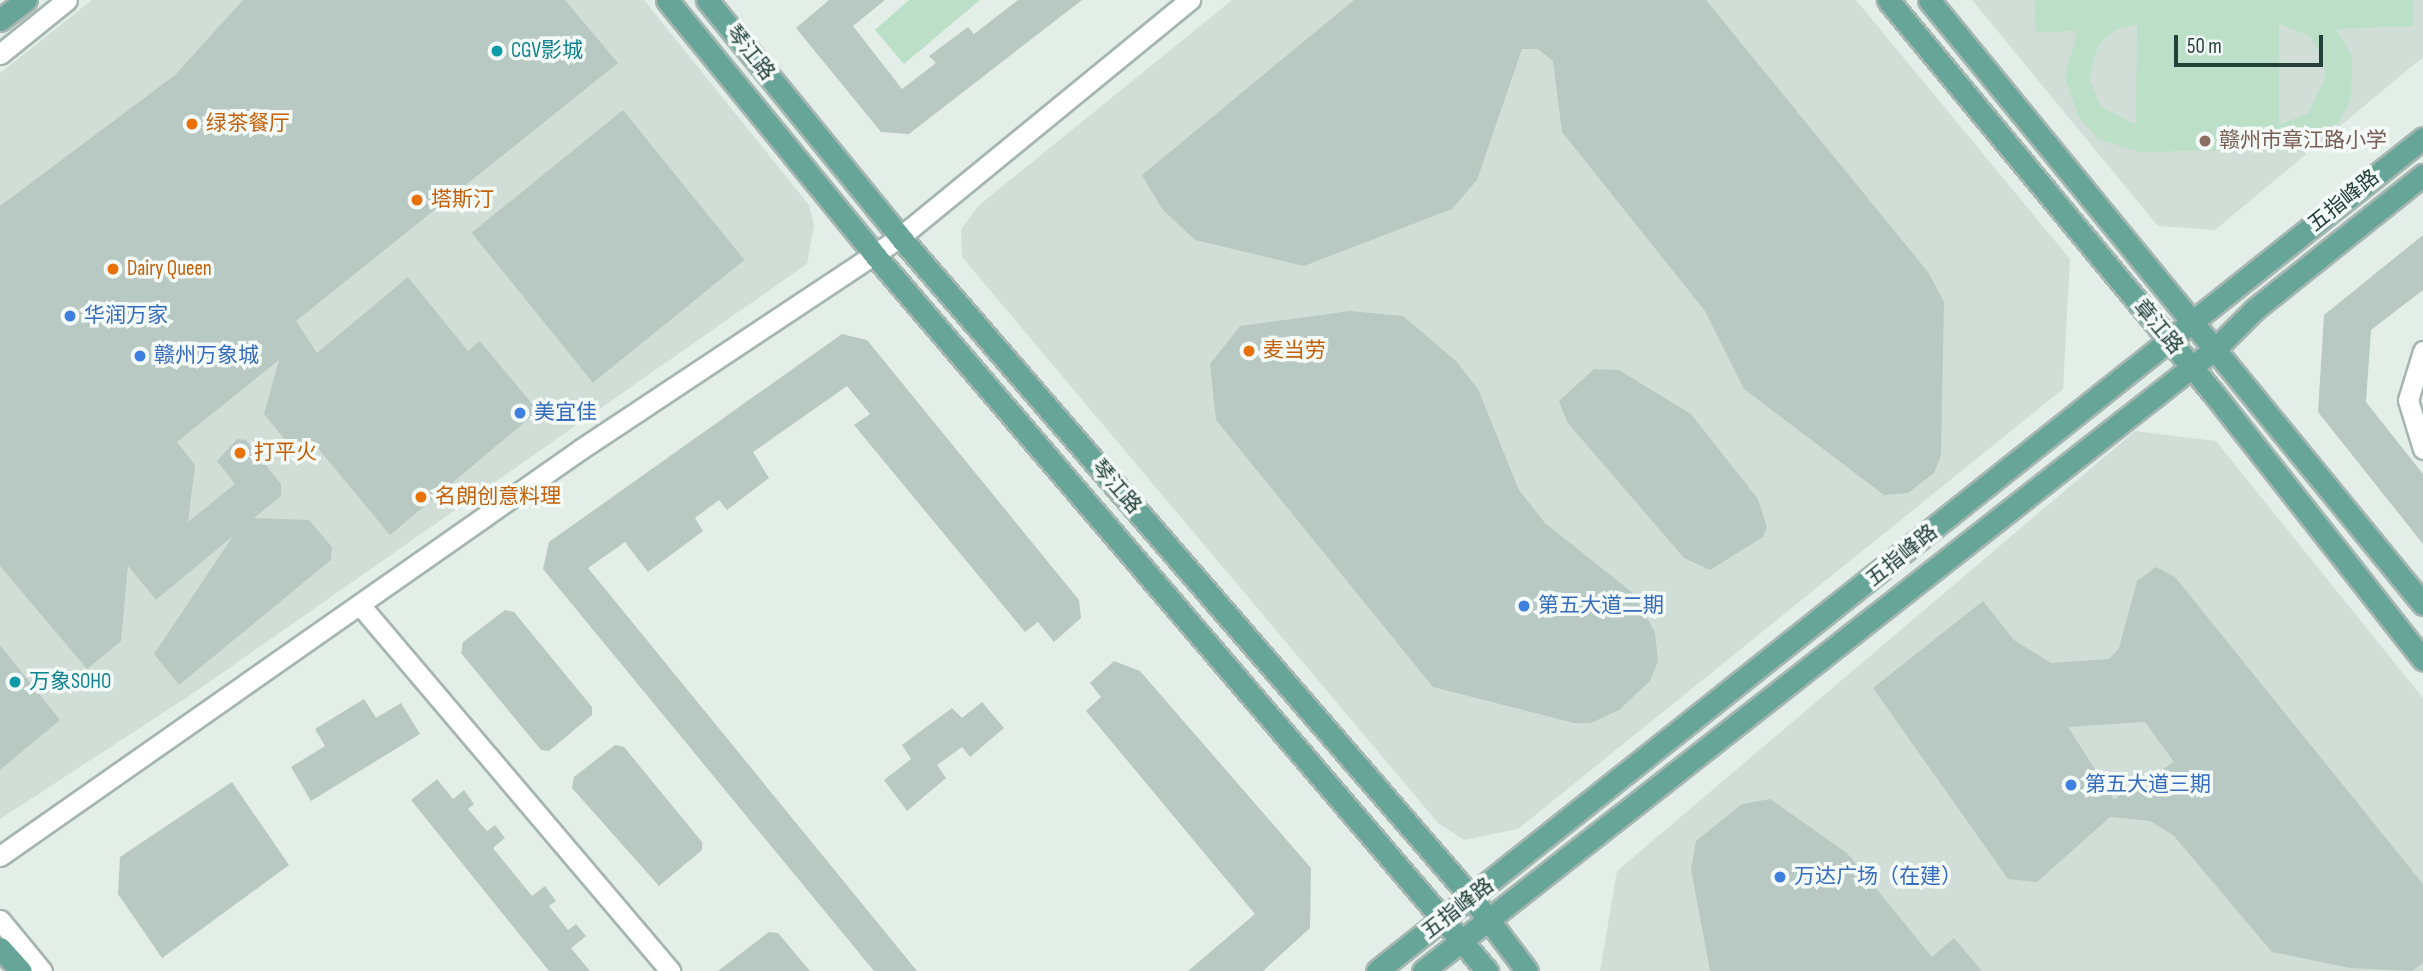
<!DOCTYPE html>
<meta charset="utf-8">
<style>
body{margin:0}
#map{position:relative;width:2423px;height:971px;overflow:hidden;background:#e3eee9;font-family:"Sofia Sans Condensed","Noto Sans SC",sans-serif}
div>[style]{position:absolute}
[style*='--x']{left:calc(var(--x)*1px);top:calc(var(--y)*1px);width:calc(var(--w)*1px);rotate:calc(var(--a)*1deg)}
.built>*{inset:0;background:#d1ded8}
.green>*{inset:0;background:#bbdfc7}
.building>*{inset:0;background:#b8c9c3;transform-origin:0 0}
.roads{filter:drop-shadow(2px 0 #a5b6b1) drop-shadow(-2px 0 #a5b6b1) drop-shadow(0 2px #a5b6b1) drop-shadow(0 -2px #a5b6b1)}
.minor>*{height:19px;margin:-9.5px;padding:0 9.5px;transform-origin:9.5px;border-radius:9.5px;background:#fff}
.major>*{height:21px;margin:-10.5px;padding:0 10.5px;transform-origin:10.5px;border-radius:10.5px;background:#66a597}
.dots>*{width:19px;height:19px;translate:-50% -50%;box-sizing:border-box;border:4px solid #f4faf7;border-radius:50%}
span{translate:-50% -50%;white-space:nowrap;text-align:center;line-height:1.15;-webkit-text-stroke:7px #f4faf7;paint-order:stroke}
.culture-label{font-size:21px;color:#0d838f}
.left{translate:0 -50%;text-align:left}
.street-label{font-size:21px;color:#224039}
.food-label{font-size:21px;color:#c56008}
.education-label{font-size:21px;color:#785e54}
.shop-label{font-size:21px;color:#366cbe}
.scale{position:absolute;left:2174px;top:35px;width:149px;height:32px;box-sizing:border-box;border:4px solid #224039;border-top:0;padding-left:9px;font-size:21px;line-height:24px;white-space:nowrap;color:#224039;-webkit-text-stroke:5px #f4faf7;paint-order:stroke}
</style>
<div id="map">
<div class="built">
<i style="clip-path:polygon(92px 0,644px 0,809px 205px,814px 225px,807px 264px,195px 692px,0 819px,0 73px)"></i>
<i style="clip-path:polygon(1232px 0,1856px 0,2070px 259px,2063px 389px,1518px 829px,1464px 840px,1438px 823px,962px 257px,961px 230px,978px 206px)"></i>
<i style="clip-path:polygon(1972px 0,2423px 0,2423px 57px,2215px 230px,2158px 226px)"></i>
<i style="clip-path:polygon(2135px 431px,2216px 441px,2423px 698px,2423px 971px,1600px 971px,1617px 871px)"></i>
</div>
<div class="green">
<i style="clip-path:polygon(909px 0,980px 0,904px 64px,875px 30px)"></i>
<i style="clip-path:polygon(evenodd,2034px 0,2413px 0,2413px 26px,2336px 29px,2352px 56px,2351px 99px,2338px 123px,2307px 149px,2138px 152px,2099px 139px,2079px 118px,2065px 77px,2077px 31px,2036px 32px,2034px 0,2136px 24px,2137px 24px,2136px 125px,2100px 106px,2089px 78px,2098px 45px,2115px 30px,2136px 24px,2034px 0,2279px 24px,2309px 36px,2322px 55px,2326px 76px,2308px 113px,2279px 125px,2279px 24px)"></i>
</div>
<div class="building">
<i style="clip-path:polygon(243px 0,565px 0,618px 63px,296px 321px,317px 353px,408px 277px,468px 351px,480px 341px,538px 411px,390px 535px,316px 446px,294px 451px,264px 414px,279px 360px,177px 442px,195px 465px,188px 522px,235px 484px,217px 461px,237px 439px,246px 440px,281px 484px,281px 496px,254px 518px,309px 520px,332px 547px,331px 560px,179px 685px,154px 654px,233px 536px,156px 600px,128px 566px,121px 641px,87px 669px,0 566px,0 206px,175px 75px)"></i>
<i style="clip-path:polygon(829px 0,885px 0,853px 26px,902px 89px,936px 63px,929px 56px,968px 27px,974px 34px,1018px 0,1082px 0,909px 134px,881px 132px,796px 28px)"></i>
<i style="clip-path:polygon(1354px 0,1706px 0,1928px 272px,1944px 302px,1941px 456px,1934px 473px,1908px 493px,1884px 495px,1744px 389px,1705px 311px,1562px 132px,1553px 61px,1538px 49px,1522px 49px,1477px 180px,1452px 209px,1304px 266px,1195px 240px,1162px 209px,1142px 175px)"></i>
<i style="left:623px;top:110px;width:193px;height:195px;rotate:51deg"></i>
<i style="clip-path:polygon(2423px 235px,2423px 290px,2371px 330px,2366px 402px,2423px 474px,2423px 544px,2318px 412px,2324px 315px)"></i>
<i style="clip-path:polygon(1350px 311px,1403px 316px,1456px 361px,1478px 389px,1519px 490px,1545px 523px,1633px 593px,1655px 632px,1658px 661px,1650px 681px,1619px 710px,1591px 723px,1574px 723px,1433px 687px,1216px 420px,1210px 364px,1240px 326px)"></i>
<i style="clip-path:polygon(842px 334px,867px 340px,1079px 600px,1081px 618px,1054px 642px,1038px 622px,1025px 632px,854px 425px,870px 414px,847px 386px,753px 452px,769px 478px,727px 510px,719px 500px,695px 518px,703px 531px,648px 572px,625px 542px,588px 568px,917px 971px,874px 971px,543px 569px,549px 542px)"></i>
<i style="clip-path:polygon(1594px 369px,1619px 370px,1691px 414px,1758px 499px,1767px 527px,1763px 537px,1710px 570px,1684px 558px,1567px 422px,1559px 401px)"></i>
<i style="clip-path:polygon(evenodd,2156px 567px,2175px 577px,2423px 884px,2423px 963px,2412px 971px,2350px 968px,2272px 952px,2173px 835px,2150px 821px,2110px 817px,2037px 882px,2008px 879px,1873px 688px,1983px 601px,2014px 640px,2051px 663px,2109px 659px,2119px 648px,2137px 581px,2156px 567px,2145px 722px,2174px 762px,2114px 799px,2068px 727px,2145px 722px)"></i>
<i style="clip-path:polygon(505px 610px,514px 612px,592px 707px,592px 715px,549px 751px,541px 750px,461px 653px,463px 642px)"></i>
<i style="clip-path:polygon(0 645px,60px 720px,0 770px)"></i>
<i style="clip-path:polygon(1114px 661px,1140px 671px,1311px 868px,1310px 928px,1263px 971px,1188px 971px,1255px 914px,1086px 711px,1101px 697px,1090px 683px)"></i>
<i style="clip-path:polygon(364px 699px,376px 718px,401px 703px,420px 734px,311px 801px,291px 767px,325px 746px,315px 729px)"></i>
<i style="clip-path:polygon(982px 702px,1004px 728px,970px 757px,962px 747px,937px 765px,946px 778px,907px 811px,884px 780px,911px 759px,902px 745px,952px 708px,962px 718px)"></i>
<i style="clip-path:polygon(615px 745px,624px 747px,702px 842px,702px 850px,659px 886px,572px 788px,574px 777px)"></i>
<i style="clip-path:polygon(437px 779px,453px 799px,464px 790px,474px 804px,468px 809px,487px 831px,495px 825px,505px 838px,493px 848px,532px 896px,545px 886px,556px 901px,549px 906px,568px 930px,576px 924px,586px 936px,571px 948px,590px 971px,549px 971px,411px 800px)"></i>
<i style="clip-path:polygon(232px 782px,289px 865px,162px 958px,118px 894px,120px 857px)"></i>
<i style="clip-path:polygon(1770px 799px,1847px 853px,1932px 957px,1954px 938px,1982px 971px,1710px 971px,1691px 869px,1696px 841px,1742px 804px)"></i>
<i style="clip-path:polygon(769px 932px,778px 933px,810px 971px,718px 971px)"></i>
</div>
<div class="roads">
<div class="minor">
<i style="--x:0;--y:54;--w:86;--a:-38.9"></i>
<i style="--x:2423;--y:351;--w:51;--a:107"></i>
<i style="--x:2408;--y:400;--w:51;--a:73"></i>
<i style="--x:360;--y:605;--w:480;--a:49.7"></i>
<i style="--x:0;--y:856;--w:709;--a:-35.01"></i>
<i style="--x:581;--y:449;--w:383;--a:-33.6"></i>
<i style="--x:900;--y:237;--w:375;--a:-39.3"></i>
<i style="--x:0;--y:920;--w:66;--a:50.5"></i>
</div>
<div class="major">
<i style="--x:667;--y:0;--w:326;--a:50.8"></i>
<i style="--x:873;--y:253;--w:945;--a:49.46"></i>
<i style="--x:707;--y:0;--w:306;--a:50.8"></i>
<i style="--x:900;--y:237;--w:874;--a:49.13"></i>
<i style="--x:1472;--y:898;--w:91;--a:53"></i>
<i style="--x:1888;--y:0;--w:511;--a:50.4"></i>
<i style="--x:2214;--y:394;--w:338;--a:51.8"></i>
<i style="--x:1929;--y:0;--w:780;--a:50.72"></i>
<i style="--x:0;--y:20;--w:33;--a:-38"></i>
<i style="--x:0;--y:948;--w:31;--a:48"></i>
<i style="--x:1377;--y:971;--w:1337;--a:-38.53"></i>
<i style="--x:1423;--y:971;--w:1008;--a:-38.15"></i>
<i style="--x:2216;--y:348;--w:55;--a:-45"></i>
<i style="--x:2255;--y:309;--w:215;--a:-38.6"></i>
</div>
</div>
<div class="dots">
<i style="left:497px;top:51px;background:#0f9aa8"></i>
<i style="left:192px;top:124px;background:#e8710a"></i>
<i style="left:2205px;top:141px;background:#8d6e63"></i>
<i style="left:417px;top:200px;background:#e8710a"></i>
<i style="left:113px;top:269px;background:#e8710a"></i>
<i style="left:70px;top:316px;background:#3f7fe0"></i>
<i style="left:1249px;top:351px;background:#e8710a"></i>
<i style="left:140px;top:356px;background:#3f7fe0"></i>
<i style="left:520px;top:413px;background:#3f7fe0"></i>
<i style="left:240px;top:453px;background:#e8710a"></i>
<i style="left:421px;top:497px;background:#e8710a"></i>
<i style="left:1524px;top:606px;background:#3f7fe0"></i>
<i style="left:15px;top:682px;background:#0f9aa8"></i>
<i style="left:2071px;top:785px;background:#3f7fe0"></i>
<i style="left:1780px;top:877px;background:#3f7fe0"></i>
</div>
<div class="culture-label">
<span class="left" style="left:511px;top:51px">CGV影城</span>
<span class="left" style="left:29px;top:682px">万象SOHO</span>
</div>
<div class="street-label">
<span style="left:750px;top:53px;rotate:51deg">琴江路</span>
<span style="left:2344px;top:201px;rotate:-39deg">五指峰路</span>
<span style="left:2158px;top:327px;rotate:50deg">章江路</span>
<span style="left:1116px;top:487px;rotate:49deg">琴江路</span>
<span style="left:1902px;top:556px;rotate:-39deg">五指峰路</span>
<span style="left:1458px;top:909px;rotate:-38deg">五指峰路</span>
</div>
<div class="food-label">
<span class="left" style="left:206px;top:124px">绿茶餐厅</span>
<span class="left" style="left:431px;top:200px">塔斯汀</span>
<span class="left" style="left:127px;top:269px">Dairy Queen</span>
<span class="left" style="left:1263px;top:351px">麦当劳</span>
<span class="left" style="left:254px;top:453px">打平火</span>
<span class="left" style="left:435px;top:497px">名朗创意料理</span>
</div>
<div class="education-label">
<span class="left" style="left:2219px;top:141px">赣州市章江路小学</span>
</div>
<div class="shop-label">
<span class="left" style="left:84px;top:316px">华润万家</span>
<span class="left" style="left:154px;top:356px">赣州万象城</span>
<span class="left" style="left:534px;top:413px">美宜佳</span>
<span class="left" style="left:1538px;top:606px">第五大道二期</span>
<span class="left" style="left:2085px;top:785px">第五大道三期</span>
<span class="left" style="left:1794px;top:877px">万达广场（在建）</span>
</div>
<div class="scale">50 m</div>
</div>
